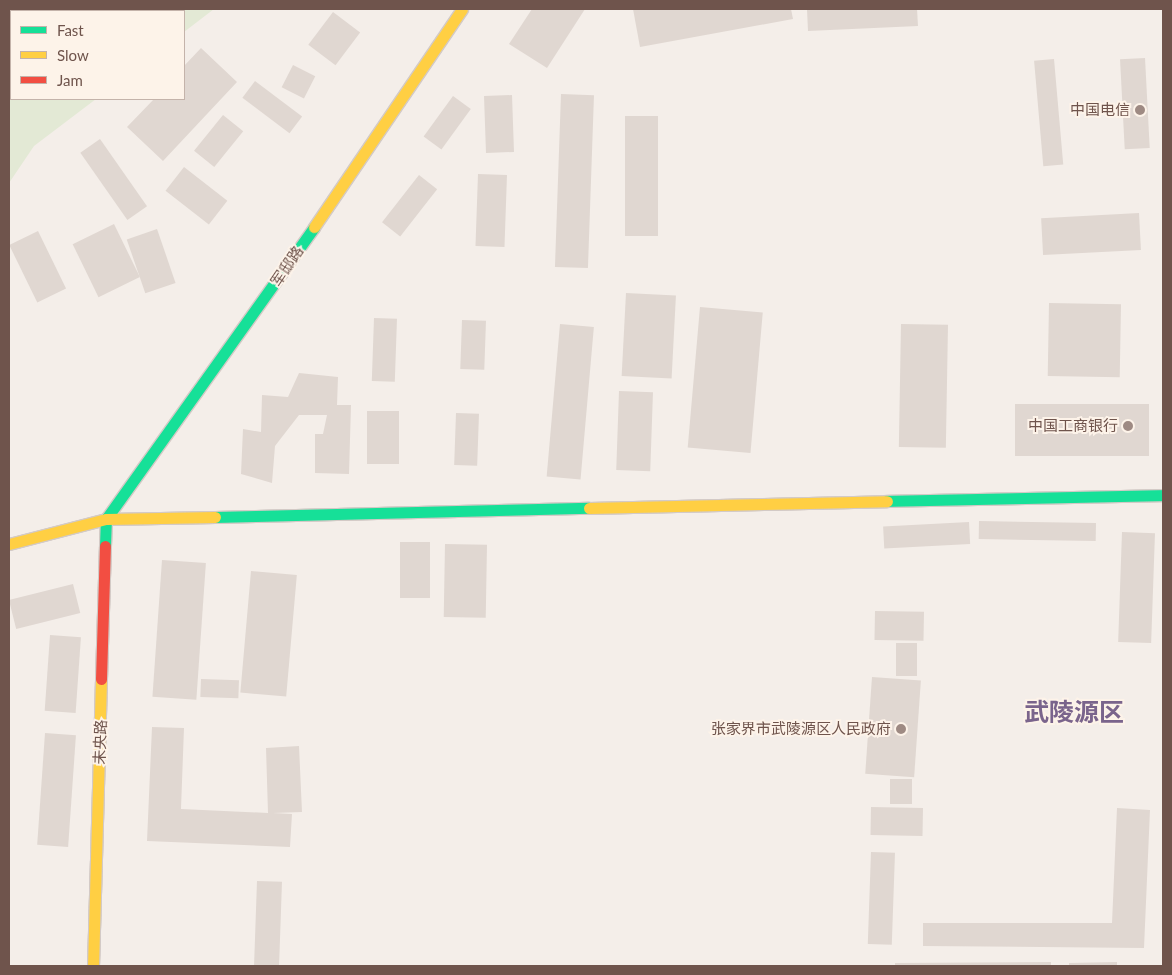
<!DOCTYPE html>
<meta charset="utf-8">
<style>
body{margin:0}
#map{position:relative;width:1172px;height:975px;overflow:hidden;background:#f4eee9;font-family:Lato,"Noto Sans SC",sans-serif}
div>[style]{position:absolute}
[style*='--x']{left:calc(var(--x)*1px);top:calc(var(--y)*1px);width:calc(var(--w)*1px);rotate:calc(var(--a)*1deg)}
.green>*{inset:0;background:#e3e9d5}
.building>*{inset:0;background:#e0d7d1;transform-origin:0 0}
.roads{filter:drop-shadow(1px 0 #d3cac6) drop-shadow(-1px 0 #d3cac6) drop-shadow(0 1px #d3cac6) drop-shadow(0 -1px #d3cac6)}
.fast>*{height:11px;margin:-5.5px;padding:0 5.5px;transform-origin:5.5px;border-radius:5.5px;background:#16e098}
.slow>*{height:11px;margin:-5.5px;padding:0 5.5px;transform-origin:5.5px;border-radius:5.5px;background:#ffcf43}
.jam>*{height:11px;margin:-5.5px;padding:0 5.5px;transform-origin:5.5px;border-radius:5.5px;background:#f24e42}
.dots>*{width:14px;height:14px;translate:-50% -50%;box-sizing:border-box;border:2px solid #fdf3e9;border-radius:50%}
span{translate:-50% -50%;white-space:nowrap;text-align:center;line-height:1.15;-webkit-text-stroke:4px #fdf3e9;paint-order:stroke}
.poi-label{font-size:15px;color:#6f544c}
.right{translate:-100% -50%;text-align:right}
.street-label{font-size:15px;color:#6f544c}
.town-label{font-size:25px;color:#7a648c;font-weight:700}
.frame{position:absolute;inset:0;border:10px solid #6f544c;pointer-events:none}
.legend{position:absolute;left:10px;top:10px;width:175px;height:90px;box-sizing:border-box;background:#fdf3e9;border:1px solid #c4b3aa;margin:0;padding:6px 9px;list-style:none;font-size:15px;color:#6f544c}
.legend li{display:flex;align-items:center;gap:10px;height:25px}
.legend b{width:25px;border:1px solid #c4b3aa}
</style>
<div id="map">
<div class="green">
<i style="clip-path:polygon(9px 9px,214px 9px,184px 32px,184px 11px,11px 11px,11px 99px,96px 99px,34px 146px,9px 183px)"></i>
</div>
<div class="building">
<i style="clip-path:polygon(532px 9px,585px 9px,547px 68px,509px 44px)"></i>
<i style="clip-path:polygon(633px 9px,791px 9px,793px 19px,640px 47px)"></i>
<i style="clip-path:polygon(807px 9px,917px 9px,918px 26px,808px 31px)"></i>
<i style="left:333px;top:12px;width:34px;height:41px;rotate:37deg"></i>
<i style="clip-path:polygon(201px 48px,237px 82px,163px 161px,127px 127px,154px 99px,184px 99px,184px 66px)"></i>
<i style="left:1145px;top:58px;width:90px;height:25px;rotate:87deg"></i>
<i style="left:1054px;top:59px;width:106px;height:20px;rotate:85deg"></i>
<i style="left:293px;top:65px;width:25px;height:25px;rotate:27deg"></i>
<i style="left:255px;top:81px;width:59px;height:21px;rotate:37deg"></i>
<i style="left:561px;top:94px;width:33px;height:173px;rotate:2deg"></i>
<i style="left:512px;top:95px;width:57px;height:28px;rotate:88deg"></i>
<i style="left:453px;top:96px;width:22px;height:50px;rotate:36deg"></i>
<i style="left:223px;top:115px;width:26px;height:46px;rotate:39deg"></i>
<i style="left:625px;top:116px;width:33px;height:120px"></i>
<i style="left:100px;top:139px;width:82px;height:24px;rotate:55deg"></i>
<i style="left:184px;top:167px;width:55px;height:30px;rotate:38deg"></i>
<i style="left:478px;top:174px;width:29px;height:72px;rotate:2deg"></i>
<i style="left:419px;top:175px;width:23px;height:60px;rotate:38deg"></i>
<i style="left:1139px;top:213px;width:37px;height:98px;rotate:87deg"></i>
<i style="left:114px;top:224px;width:59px;height:46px;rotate:64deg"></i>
<i style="left:157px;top:229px;width:57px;height:32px;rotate:71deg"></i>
<i style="left:38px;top:231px;width:64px;height:32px;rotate:64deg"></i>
<i style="left:626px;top:293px;width:50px;height:83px;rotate:3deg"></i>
<i style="left:1049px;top:303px;width:72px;height:73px;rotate:1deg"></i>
<i style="left:700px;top:307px;width:63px;height:141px;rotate:5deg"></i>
<i style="left:374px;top:318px;width:23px;height:63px;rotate:2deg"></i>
<i style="left:462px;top:320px;width:24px;height:49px;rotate:2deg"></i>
<i style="left:560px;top:324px;width:34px;height:153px;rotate:5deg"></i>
<i style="left:901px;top:324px;width:47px;height:123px;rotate:1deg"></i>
<i style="clip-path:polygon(299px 373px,338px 377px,337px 405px,351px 405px,349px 474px,315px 473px,315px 434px,323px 434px,327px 415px,299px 415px,275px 446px,272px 483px,241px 474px,243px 429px,261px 432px,262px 395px,288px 397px)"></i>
<i style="left:619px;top:391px;width:34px;height:79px;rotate:2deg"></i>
<i style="left:1149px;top:404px;width:52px;height:134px;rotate:90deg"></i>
<i style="left:367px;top:411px;width:32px;height:53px"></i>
<i style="left:456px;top:413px;width:23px;height:52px;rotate:2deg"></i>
<i style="left:979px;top:521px;width:117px;height:18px;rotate:1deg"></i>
<i style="left:969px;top:522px;width:22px;height:86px;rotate:87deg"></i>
<i style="left:1122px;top:532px;width:33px;height:110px;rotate:2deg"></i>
<i style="left:400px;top:542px;width:30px;height:56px"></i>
<i style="left:445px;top:544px;width:42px;height:73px;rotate:1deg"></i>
<i style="left:162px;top:560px;width:44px;height:137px;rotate:4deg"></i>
<i style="left:251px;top:571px;width:46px;height:122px;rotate:5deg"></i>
<i style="left:73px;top:584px;width:30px;height:66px;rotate:76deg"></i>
<i style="left:875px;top:611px;width:49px;height:29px;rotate:1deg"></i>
<i style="left:50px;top:635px;width:31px;height:76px;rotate:4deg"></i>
<i style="left:896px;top:643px;width:21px;height:33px"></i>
<i style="left:872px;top:677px;width:49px;height:97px;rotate:4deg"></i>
<i style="left:201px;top:679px;width:38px;height:18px;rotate:2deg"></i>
<i style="clip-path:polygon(152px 727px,184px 728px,181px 809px,268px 813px,266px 748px,299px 746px,302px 812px,273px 813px,292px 814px,290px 847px,147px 841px)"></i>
<i style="left:45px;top:733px;width:31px;height:112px;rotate:4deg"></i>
<i style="left:890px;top:779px;width:22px;height:25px"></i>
<i style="left:871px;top:807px;width:52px;height:28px;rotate:1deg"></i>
<i style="clip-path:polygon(1117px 808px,1150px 810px,1144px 948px,923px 946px,923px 923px,1112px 923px)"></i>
<i style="left:871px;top:852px;width:24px;height:92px;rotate:2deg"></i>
<i style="left:257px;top:881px;width:25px;height:85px;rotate:2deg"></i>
<i style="clip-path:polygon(1051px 962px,1051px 966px,895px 966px,895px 963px)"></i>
<i style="clip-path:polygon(1117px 962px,1117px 966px,1069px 966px,1069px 963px)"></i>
</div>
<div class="roads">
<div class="fast">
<i style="--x:887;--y:501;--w:276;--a:-1.2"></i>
<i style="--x:215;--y:517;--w:374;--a:-1.4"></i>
<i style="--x:105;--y:546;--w:27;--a:-88"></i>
<i style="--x:106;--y:519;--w:359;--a:-54.5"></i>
</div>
<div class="slow">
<i style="--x:314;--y:227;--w:263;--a:-55.8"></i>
<i style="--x:589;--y:508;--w:298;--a:-1.3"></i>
<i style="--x:9;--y:544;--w:100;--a:-14.5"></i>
<i style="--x:106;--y:519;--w:109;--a:-1.1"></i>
<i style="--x:93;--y:966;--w:287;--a:-88.4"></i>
</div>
<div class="jam">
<i style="--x:101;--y:679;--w:133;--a:-88.3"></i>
</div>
</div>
<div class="dots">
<i style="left:1140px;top:110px;background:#9e8a83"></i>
<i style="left:1128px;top:426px;background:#9e8a83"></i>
<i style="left:901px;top:729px;background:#9e8a83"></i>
</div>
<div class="poi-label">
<span class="right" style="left:1130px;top:110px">中国电信</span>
<span class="right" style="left:1118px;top:426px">中国工商银行</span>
<span class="right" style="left:891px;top:729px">张家界市武陵源区人民政府</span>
</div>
<div class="street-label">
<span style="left:287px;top:266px;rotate:-56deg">军邸路</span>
<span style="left:100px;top:742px;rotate:-88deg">未央路</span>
</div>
<div class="town-label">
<span style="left:1074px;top:711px">武陵源区</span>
</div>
<div class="frame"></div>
<ul class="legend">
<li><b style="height:6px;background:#16e098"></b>Fast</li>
<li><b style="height:6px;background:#ffcf43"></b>Slow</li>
<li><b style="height:6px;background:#f24e42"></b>Jam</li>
</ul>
</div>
